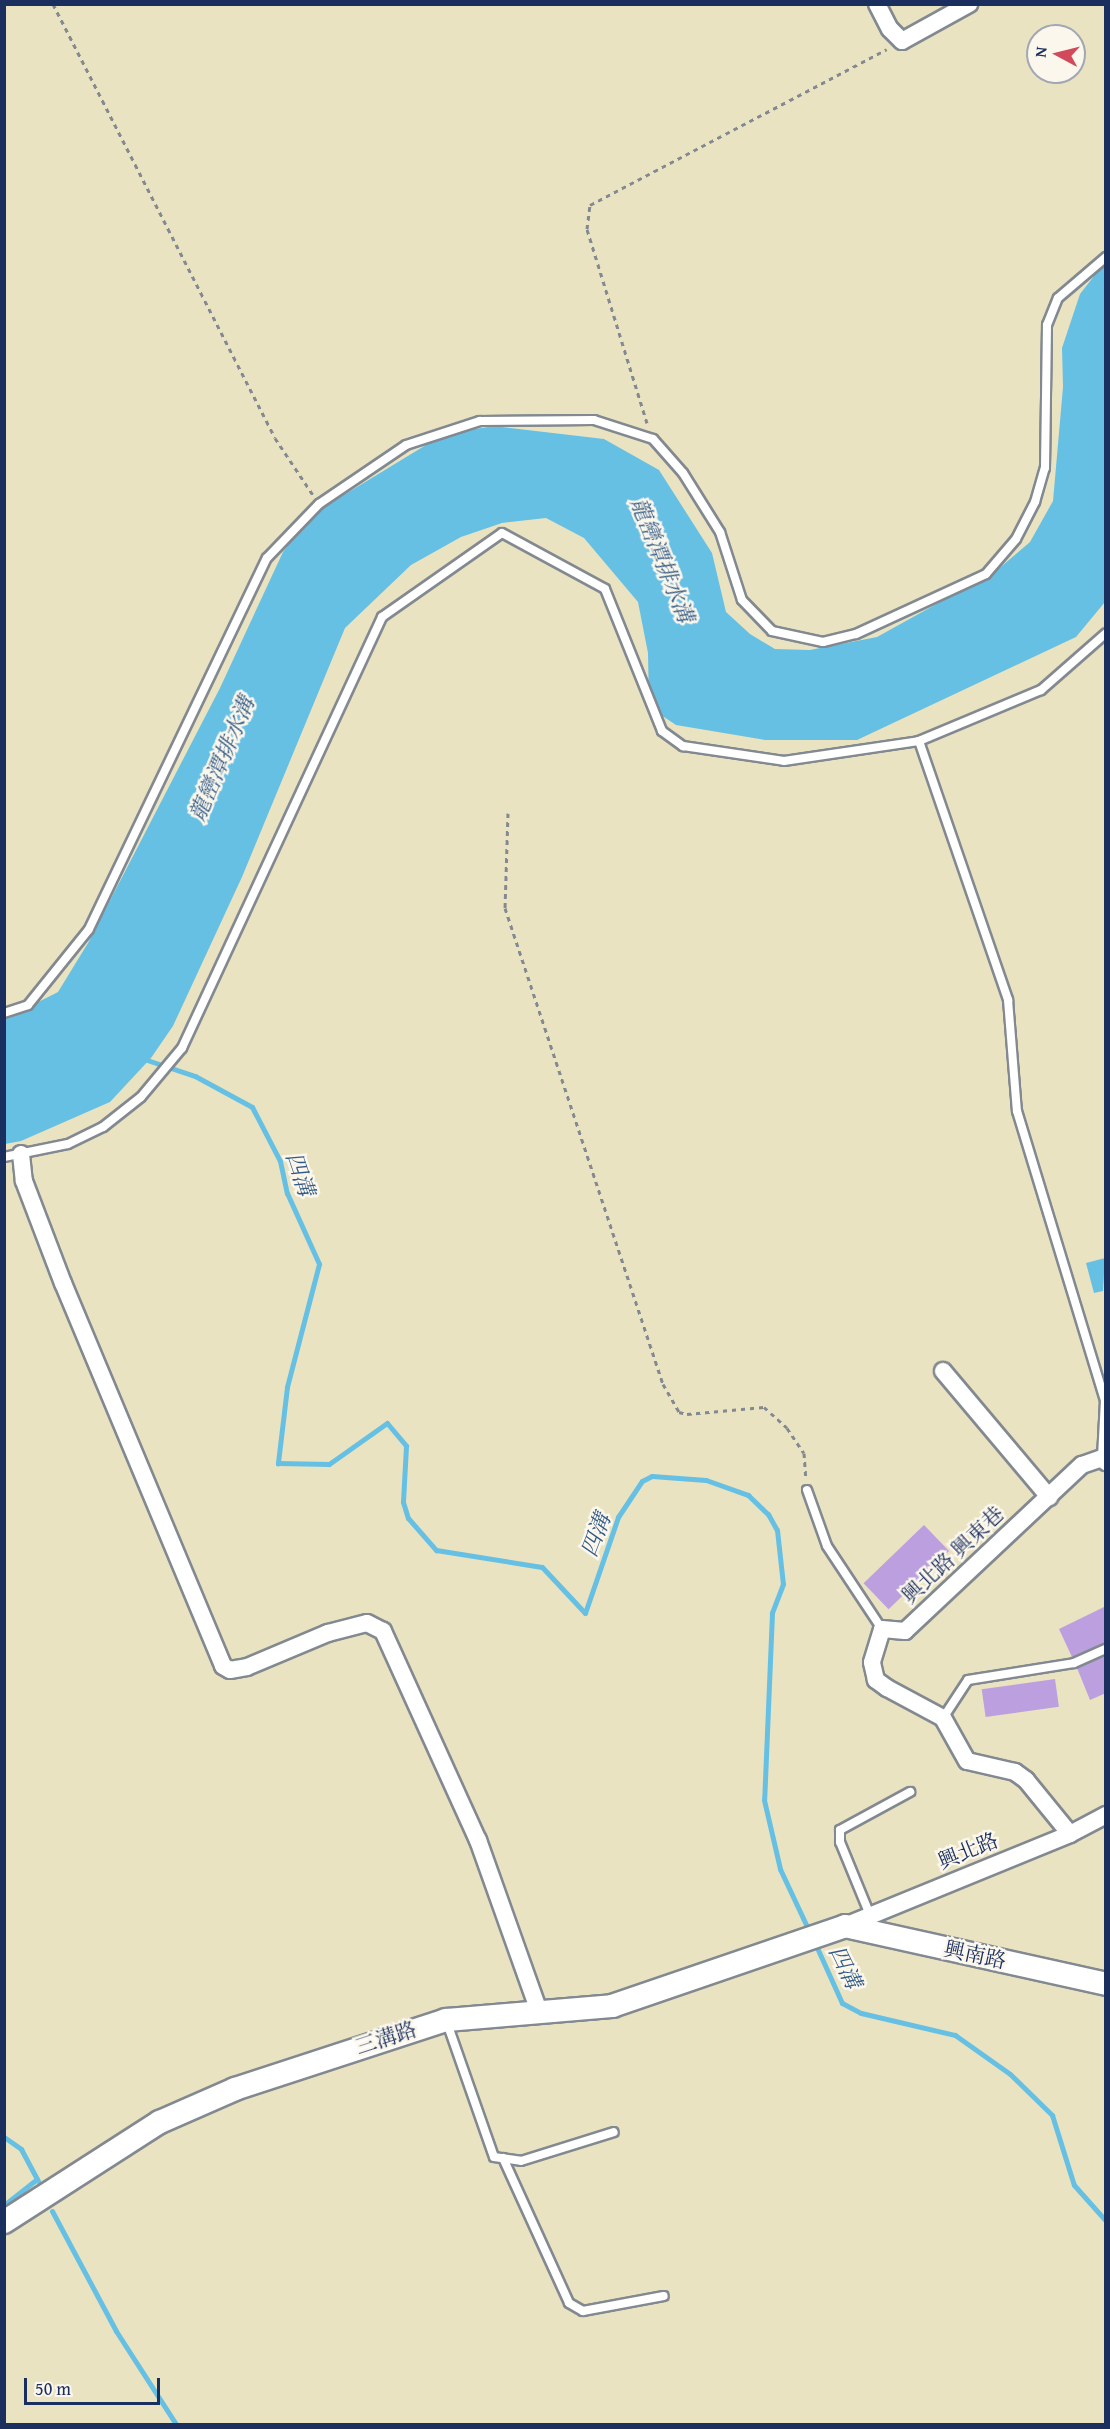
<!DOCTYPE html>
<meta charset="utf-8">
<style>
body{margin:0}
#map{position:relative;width:1110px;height:2429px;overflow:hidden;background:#eae3c1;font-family:"Gentium Book Plus","Noto Serif TC",serif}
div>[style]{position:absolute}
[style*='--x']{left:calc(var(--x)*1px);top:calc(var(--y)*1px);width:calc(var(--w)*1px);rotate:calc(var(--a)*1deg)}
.water>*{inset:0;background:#66c0e4}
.stream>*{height:5px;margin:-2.5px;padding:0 2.5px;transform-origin:2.5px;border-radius:2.5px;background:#66c0e4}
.building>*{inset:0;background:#bb9fdf;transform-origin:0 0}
.path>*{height:3px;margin-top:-1.5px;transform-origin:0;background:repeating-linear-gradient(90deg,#828990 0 4.5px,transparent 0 9px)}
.roads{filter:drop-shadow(2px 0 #828990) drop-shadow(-2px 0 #828990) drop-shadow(0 2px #828990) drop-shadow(0 -2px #828990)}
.lane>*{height:8px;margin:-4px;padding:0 4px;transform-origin:4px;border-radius:4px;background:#fff}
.street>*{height:16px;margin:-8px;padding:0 8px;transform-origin:8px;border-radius:8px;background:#fff}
.secondary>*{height:22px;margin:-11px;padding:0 11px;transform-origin:11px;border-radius:11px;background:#fff}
span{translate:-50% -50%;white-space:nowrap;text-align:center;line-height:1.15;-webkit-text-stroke:5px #fbf7ec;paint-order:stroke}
.street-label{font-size:21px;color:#1b2f5e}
.water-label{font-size:22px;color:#325a86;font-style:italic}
.frame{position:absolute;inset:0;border:6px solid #1b2f5e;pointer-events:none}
.north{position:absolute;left:1026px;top:24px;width:60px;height:60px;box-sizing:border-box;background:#fbf7ec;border:2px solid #a1a7b3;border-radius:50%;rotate:277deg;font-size:16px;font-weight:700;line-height:24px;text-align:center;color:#1b2f5e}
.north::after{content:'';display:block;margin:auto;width:21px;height:27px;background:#d1495b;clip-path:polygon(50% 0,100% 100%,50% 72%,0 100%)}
.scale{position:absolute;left:24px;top:2378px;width:136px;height:27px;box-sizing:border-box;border:3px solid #1b2f5e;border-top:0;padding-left:8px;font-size:18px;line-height:21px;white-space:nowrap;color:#1b2f5e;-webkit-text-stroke:4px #fbf7ec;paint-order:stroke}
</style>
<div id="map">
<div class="water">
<i style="clip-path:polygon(1105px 262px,1105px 602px,1076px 637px,857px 740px,765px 740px,676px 725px,649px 707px,648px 653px,638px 602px,584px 538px,546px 518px,502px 523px,461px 537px,411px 565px,345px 628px,242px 877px,173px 1026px,151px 1058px,110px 1102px,21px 1141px,5px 1144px,5px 1019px,58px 992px,88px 943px,220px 688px,283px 552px,311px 515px,444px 434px,494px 426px,604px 439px,659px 470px,712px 553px,726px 612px,750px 634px,775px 649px,810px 650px,877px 637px,996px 571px,1030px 542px,1053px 501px,1063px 387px,1062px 348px,1080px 294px)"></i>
<i style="clip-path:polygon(1105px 1258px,1103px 1291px,1094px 1293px,1086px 1263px)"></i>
</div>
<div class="stream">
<i style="--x:144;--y:1059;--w:54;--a:18.4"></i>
<i style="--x:195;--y:1076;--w:65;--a:28.5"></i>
<i style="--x:252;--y:1107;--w:61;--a:62.6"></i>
<i style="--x:280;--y:1161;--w:33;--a:78"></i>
<i style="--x:287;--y:1193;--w:78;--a:65.7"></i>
<i style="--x:319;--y:1264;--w:127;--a:104.6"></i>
<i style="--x:287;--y:1387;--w:77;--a:96.8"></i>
<i style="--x:278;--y:1463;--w:51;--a:1.1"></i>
<i style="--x:329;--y:1464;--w:71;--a:-35.3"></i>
<i style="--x:387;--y:1423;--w:30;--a:50"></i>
<i style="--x:406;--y:1446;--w:56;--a:93.1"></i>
<i style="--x:403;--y:1502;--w:17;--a:73"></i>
<i style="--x:408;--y:1518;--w:43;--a:48.8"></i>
<i style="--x:436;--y:1550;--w:107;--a:9.1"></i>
<i style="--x:542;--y:1567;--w:63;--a:46.9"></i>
<i style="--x:585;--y:1613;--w:102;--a:-71"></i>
<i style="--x:618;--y:1517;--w:43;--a:-56.3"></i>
<i style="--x:642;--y:1481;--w:11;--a:-27"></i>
<i style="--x:652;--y:1476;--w:54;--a:4.2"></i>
<i style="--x:706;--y:1480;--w:45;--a:19.7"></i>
<i style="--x:748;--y:1495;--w:28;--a:44"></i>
<i style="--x:768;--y:1514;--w:18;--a:61"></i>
<i style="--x:777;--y:1530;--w:54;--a:83.7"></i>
<i style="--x:783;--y:1584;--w:31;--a:111"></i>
<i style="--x:772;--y:1613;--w:187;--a:92.4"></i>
<i style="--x:764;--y:1800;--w:71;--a:76.9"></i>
<i style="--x:780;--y:1869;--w:71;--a:64.9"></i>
<i style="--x:814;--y:1941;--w:68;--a:65.7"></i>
<i style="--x:842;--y:2003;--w:21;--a:28"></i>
<i style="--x:861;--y:2013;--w:97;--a:13.2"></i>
<i style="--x:955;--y:2035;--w:67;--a:35.3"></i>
<i style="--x:1010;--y:2074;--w:59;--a:44.3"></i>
<i style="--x:1052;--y:2115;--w:73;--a:72.6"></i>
<i style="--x:1074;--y:2185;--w:48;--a:48.4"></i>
<i style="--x:4;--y:2137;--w:21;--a:35"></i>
<i style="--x:21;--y:2149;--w:36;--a:62"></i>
<i style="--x:4;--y:2205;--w:42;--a:-38.2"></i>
<i style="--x:52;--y:2211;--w:136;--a:61.9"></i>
<i style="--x:116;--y:2331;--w:111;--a:57.2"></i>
</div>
<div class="building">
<i style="left:924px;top:1525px;width:36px;height:84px;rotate:46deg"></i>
<i style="clip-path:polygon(1106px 1606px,1106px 1643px,1072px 1657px,1059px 1629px)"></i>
<i style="clip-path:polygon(1106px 1656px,1106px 1693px,1090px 1700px,1077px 1668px)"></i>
<i style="left:1055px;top:1679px;width:28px;height:74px;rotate:82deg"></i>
</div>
<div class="path">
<i style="--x:53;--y:4;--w:487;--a:62.9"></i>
<i style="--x:275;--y:438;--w:69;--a:56.3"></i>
<i style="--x:647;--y:423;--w:203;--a:-107.2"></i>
<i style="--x:587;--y:229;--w:24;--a:-83"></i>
<i style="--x:590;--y:205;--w:335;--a:-27.7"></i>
<i style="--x:508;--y:813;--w:95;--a:91.8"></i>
<i style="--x:505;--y:908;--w:502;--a:71.64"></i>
<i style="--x:663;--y:1384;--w:32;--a:60"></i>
<i style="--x:679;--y:1412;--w:8;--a:14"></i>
<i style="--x:687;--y:1414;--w:77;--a:-5.2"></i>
<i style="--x:764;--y:1407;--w:31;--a:42"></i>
<i style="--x:787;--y:1428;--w:30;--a:56"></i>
<i style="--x:804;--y:1453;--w:26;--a:86"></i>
</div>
<div class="roads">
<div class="lane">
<i style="--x:919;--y:741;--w:274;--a:71"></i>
<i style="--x:1008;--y:1000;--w:111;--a:85.4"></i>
<i style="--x:1017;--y:1111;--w:302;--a:73.1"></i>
<i style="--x:1105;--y:1400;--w:58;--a:93"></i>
<i style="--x:4;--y:1013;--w:25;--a:-18"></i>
<i style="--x:28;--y:1005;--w:97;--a:-51.2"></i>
<i style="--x:89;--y:929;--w:411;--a:-64.4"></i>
<i style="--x:267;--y:558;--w:75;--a:-46.1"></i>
<i style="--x:319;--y:504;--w:105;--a:-34.1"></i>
<i style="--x:406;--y:445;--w:78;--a:-18"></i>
<i style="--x:480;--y:421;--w:114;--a:-0.5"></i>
<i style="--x:594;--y:420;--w:62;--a:17.9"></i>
<i style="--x:653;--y:439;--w:45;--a:48.6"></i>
<i style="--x:683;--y:473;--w:70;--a:57.9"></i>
<i style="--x:720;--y:532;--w:71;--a:72.1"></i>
<i style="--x:742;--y:600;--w:43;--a:45.9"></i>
<i style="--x:772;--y:631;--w:52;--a:12.2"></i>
<i style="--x:823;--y:642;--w:34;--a:-14"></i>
<i style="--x:856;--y:634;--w:143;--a:-24.8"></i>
<i style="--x:986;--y:574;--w:46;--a:-49.4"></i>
<i style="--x:1016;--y:539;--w:42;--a:-62.8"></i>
<i style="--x:1035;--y:502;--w:35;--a:-74"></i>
<i style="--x:1045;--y:468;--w:143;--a:-89.2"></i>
<i style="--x:1047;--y:325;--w:29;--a:-68"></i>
<i style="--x:1058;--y:298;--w:63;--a:-40.5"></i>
<i style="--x:4;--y:1157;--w:65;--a:-11.5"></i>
<i style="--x:68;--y:1144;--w:39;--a:-26"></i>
<i style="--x:103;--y:1127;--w:48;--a:-38.3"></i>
<i style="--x:141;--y:1097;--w:64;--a:-50.1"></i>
<i style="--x:182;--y:1048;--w:475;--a:-65.1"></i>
<i style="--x:382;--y:617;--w:146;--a:-35"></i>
<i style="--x:502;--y:533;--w:117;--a:28.5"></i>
<i style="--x:605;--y:589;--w:153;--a:68.1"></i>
<i style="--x:662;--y:731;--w:26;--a:36"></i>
<i style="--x:683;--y:746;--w:102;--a:8.4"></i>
<i style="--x:784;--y:761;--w:136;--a:-8.4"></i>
<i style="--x:919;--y:741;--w:132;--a:-22.7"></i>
<i style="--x:1041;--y:690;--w:86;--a:-41.2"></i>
<i style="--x:807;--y:1490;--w:59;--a:70.3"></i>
<i style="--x:827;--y:1546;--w:100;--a:56.5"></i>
<i style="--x:943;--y:1718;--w:45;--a:-56.7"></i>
<i style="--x:968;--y:1680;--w:107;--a:-9.1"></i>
<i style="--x:1074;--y:1663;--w:35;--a:-24"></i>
<i style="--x:870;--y:1915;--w:79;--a:-112.3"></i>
<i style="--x:840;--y:1842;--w:12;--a:-90"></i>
<i style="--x:840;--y:1830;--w:80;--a:-28.5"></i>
<i style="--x:446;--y:2020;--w:145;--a:70.7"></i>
<i style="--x:494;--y:2157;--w:27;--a:8"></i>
<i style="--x:521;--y:2161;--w:97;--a:-17.3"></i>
<i style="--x:503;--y:2158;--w:159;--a:65.5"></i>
<i style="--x:569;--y:2303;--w:16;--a:30"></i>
<i style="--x:583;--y:2311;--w:82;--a:-10.5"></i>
</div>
<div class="street">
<i style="--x:877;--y:4;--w:28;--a:63"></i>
<i style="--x:890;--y:29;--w:17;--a:45"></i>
<i style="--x:902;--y:41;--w:77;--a:-28.9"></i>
<i style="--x:21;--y:1154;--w:27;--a:84"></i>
<i style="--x:24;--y:1181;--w:109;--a:69.1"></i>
<i style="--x:63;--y:1283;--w:415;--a:67.3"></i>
<i style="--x:223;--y:1666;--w:8;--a:30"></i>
<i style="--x:230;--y:1670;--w:17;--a:-10"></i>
<i style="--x:247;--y:1667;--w:88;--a:-22.8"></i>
<i style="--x:328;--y:1633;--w:40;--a:-14.4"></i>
<i style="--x:367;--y:1623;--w:18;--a:27"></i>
<i style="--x:383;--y:1631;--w:230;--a:65.6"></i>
<i style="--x:478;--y:1840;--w:185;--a:70.4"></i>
<i style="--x:943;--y:1371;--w:165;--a:49.9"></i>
<i style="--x:1070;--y:1834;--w:70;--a:-129.2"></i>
<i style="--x:1026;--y:1780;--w:14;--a:-144"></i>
<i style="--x:1015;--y:1772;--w:49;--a:-167.1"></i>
<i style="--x:967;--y:1761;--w:49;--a:-119.2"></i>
<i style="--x:943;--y:1718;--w:64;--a:-151.8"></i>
<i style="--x:887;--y:1688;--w:14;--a:-144"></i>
<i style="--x:876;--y:1680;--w:18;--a:-103"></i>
<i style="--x:872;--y:1662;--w:34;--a:-73"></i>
<i style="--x:882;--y:1629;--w:23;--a:5"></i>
<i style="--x:905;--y:1631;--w:243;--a:-43.2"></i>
<i style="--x:1082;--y:1465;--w:21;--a:-19"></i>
<i style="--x:1102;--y:1458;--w:6;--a:45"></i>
<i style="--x:845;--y:1926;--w:243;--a:-22.2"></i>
<i style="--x:1070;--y:1834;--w:41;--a:-27.8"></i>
</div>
<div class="secondary">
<i style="--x:4;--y:2222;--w:185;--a:-32.7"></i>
<i style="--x:160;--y:2122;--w:82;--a:-23.7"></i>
<i style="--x:235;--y:2089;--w:222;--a:-18.1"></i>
<i style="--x:446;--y:2020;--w:167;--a:-4.8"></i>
<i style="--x:612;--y:2006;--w:246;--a:-18.9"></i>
<i style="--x:845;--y:1926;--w:267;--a:12.5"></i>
</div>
</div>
<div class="street-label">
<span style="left:953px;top:1555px;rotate:-43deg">興北路 興東巷</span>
<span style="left:968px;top:1851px;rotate:-22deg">興北路</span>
<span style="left:975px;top:1955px;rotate:12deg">興南路</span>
<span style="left:386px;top:2038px;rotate:-18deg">三溝路</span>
</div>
<div class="water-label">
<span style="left:662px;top:560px;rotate:68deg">龍巒潭排水溝</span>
<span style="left:222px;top:759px;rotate:-67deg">龍巒潭排水溝</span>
<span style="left:300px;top:1174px;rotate:71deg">四溝</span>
<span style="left:596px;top:1535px;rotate:-69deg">四溝</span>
<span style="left:845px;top:1967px;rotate:64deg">四溝</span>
</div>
<div class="frame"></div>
<div class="north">N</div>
<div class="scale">50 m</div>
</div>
